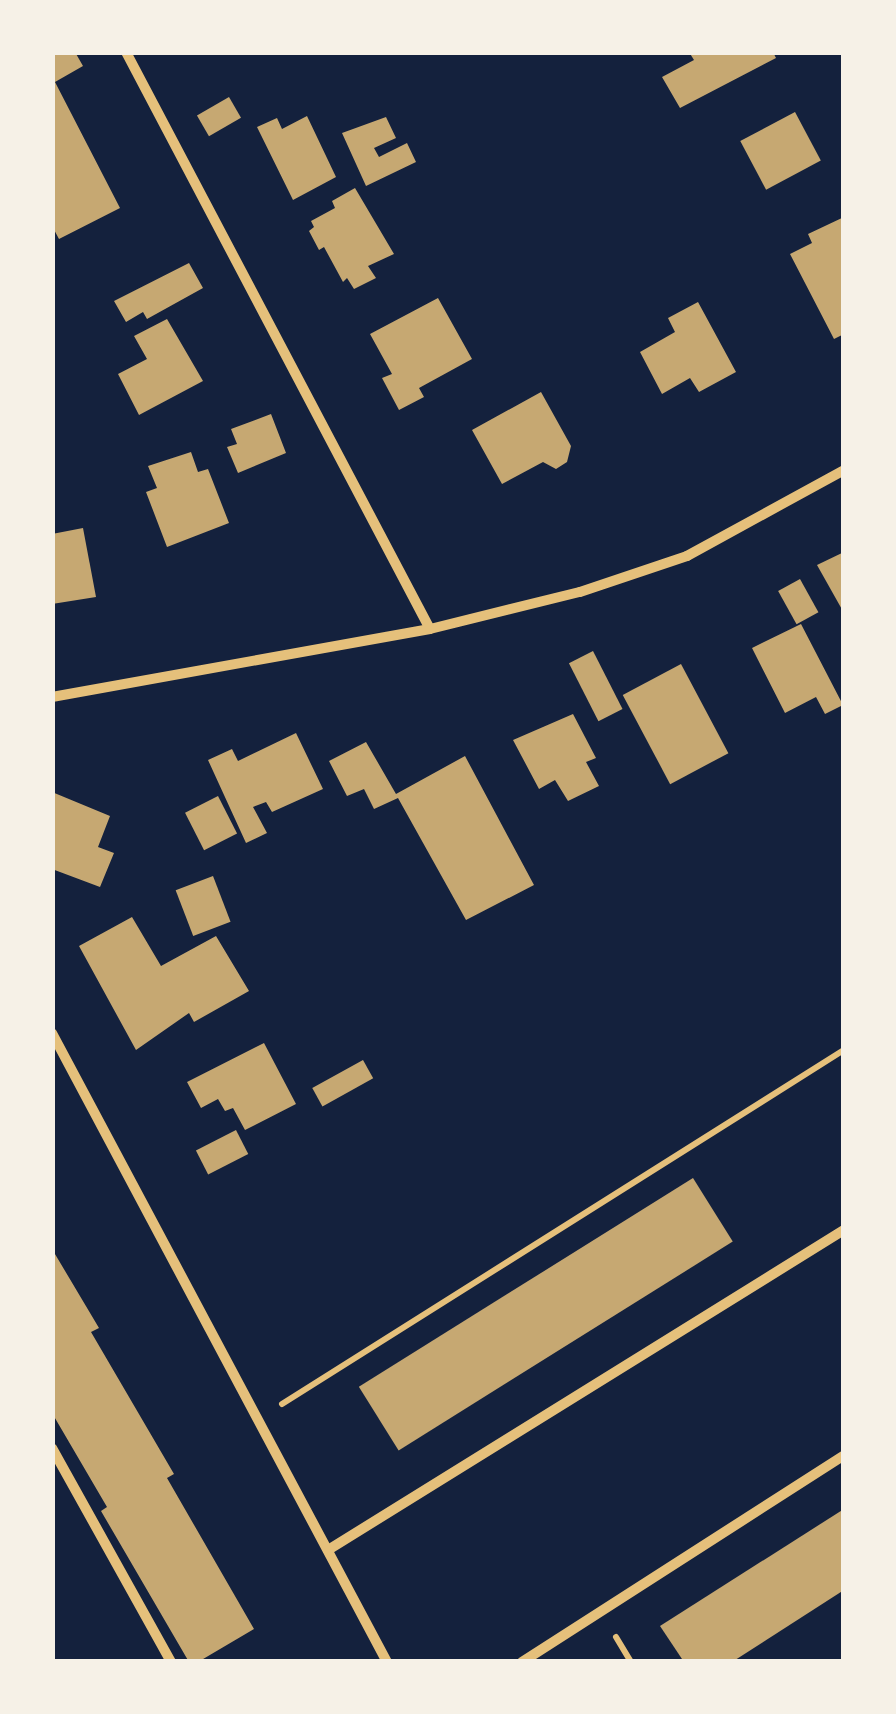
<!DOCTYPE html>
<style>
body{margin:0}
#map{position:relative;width:896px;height:1714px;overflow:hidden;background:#14213d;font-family:Poppins,sans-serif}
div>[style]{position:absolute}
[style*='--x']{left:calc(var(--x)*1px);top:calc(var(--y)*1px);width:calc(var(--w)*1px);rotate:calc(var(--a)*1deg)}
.building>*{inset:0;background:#c6a872;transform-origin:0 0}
.path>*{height:6px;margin:-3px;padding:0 3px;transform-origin:3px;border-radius:3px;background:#e5c07b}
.minor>*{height:10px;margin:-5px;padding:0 5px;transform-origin:5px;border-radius:5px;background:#e5c07b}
span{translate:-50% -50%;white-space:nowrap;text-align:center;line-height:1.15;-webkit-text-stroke:9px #f6f1e7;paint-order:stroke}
.frame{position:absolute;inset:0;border:55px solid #f6f1e7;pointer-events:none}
</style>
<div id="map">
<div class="building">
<i style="clip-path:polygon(52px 52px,75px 52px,83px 66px,55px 82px,120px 208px,59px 239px,52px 226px)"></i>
<i style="clip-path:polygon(689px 52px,773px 52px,776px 58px,680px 108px,662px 77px,694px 60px)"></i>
<i style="left:229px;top:97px;width:24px;height:37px;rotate:60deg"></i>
<i style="left:795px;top:112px;width:55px;height:62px;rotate:62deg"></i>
<i style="clip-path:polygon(307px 116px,336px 177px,293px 200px,257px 127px,277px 118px,282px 129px)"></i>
<i style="clip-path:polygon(386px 117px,396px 138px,374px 148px,379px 157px,407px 143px,416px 162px,366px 186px,342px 133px)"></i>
<i style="clip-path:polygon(355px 188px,394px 254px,368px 266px,376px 278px,354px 289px,347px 278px,343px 282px,324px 247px,319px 250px,309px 231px,314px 227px,311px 221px,335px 208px,332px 201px)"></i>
<i style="clip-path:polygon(844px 217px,844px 334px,834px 339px,790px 254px,812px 243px,808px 234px)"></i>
<i style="clip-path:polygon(189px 263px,203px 288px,147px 319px,143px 312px,126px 322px,114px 301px)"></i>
<i style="clip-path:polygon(438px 298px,472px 359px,419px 388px,424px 397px,399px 410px,382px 378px,392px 374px,370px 334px)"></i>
<i style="clip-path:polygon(698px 302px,736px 372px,699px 392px,690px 378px,662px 394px,640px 352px,675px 332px,668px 318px)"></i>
<i style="clip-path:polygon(167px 319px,203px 381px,139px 415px,118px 374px,147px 359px,134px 336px)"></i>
<i style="clip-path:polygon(541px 392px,571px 446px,567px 462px,556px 469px,543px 462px,502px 484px,472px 430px)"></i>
<i style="clip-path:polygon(271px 414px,286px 453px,238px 473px,227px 447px,237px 444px,231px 429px)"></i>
<i style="clip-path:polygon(191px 452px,198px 472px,208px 469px,229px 523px,167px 547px,146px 492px,157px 488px,148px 466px)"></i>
<i style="clip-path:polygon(83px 528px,96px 597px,52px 604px,52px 534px)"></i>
<i style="clip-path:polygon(844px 552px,844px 613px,817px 565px)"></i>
<i style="left:800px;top:579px;width:38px;height:25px;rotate:61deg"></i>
<i style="clip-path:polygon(801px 624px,843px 705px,825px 714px,816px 697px,785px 713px,752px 648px)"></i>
<i style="left:593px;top:651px;width:65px;height:27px;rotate:63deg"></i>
<i style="left:681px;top:664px;width:101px;height:66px;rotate:62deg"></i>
<i style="clip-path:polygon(573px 714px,596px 758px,586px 762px,599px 786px,568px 801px,555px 780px,539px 789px,513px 740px)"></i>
<i style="clip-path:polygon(296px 733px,323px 789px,272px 812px,266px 802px,253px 807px,267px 833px,246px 843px,208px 760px,232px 749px,238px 761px)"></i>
<i style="clip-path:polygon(366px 742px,396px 794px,465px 756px,534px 885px,466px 920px,398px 798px,374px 809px,364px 789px,347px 796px,329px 761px)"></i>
<i style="clip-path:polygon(52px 792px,110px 816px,98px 847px,114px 853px,100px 887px,52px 869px)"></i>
<i style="left:218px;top:796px;width:42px;height:37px;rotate:63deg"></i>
<i style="left:213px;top:876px;width:49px;height:40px;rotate:69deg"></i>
<i style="clip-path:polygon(132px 917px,161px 966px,216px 936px,249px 991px,194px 1022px,189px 1013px,136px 1050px,79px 946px)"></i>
<i style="clip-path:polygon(264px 1043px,296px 1104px,245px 1130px,233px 1108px,225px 1111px,218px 1099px,201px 1108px,187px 1082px)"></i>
<i style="left:363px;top:1060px;width:21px;height:58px;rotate:61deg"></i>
<i style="left:236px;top:1130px;width:27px;height:45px;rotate:63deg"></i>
<i style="left:693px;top:1178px;width:75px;height:394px;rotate:58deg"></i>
<i style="clip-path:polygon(52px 1249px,99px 1328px,91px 1332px,174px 1474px,167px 1478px,254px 1629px,198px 1662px,189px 1662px,101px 1511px,107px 1507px,52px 1413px)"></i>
<i style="clip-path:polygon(844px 1509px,844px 1590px,732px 1662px,684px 1662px,660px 1626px)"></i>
</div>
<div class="path">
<i style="--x:282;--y:1404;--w:664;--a:-32.21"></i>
<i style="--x:616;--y:1637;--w:29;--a:59"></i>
</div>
<div class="minor">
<i style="--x:126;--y:52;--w:652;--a:62.22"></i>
<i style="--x:52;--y:697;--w:384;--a:-10.2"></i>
<i style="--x:430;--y:629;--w:154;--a:-13.9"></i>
<i style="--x:580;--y:592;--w:113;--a:-18.6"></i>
<i style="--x:687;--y:556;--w:179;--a:-28.7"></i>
<i style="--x:52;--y:1033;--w:713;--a:61.96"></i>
<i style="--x:52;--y:1448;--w:245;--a:60.9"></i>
<i style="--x:328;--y:1550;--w:607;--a:-31.81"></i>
<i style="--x:522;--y:1662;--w:383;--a:-32.7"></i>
</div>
<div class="frame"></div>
</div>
